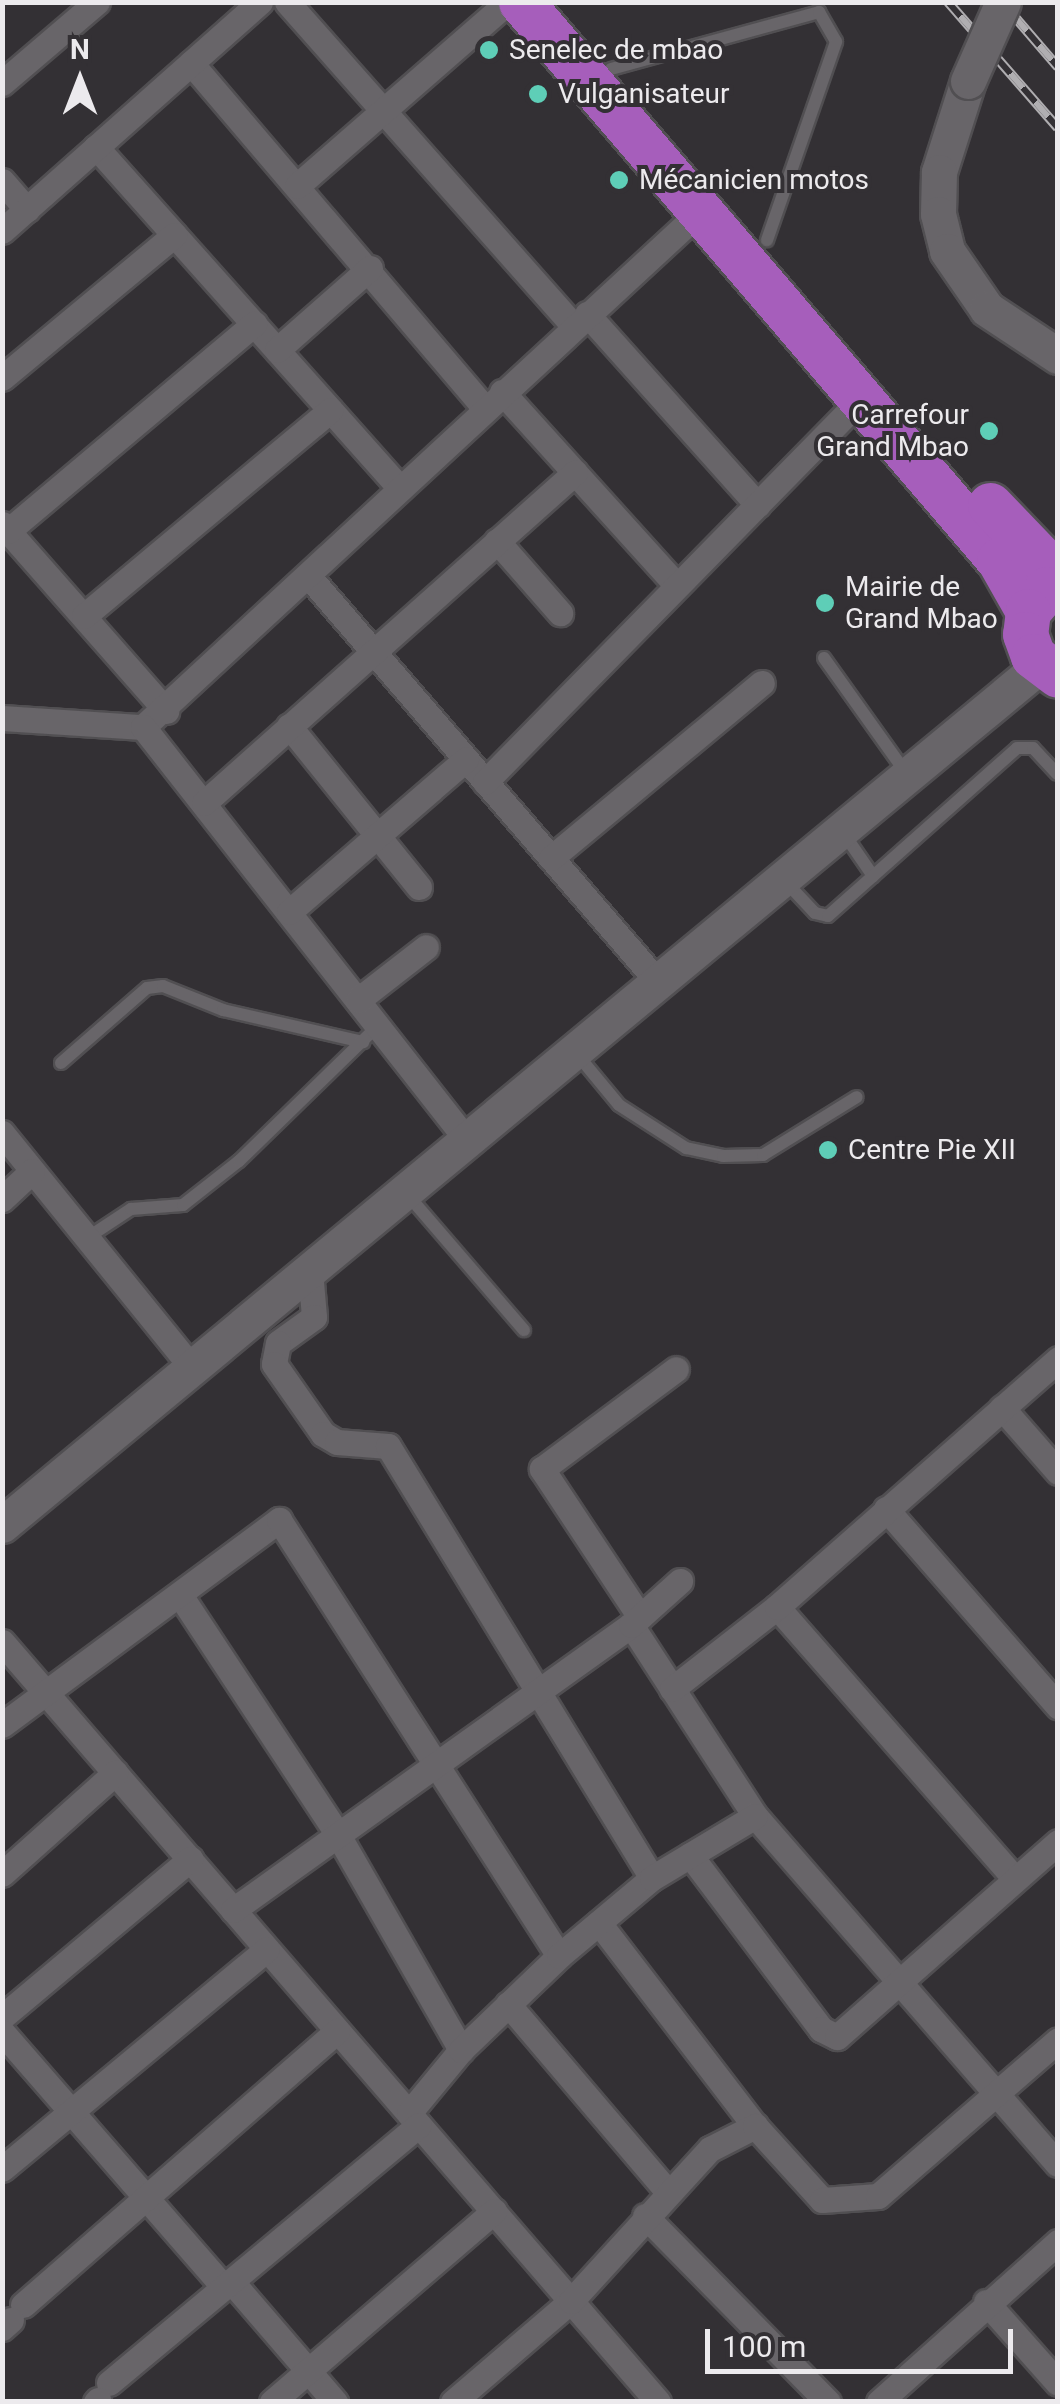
<!DOCTYPE html>
<meta charset="utf-8">
<style>
body{margin:0}
#map{position:relative;width:1060px;height:2404px;overflow:hidden;background:#333034;font-family:Roboto,sans-serif}
div>[style]{position:absolute}
[style*='--x']{left:calc(var(--x)*1px);top:calc(var(--y)*1px);width:calc(var(--w)*1px);rotate:calc(var(--a)*1deg)}
.roads{filter:drop-shadow(2px 0 #514f52) drop-shadow(-2px 0 #514f52) drop-shadow(0 2px #514f52) drop-shadow(0 -2px #514f52)}
.lane>*{height:12px;margin:-6px;padding:0 6px;transform-origin:6px;border-radius:6px;background:#686569}
.street>*{height:25px;margin:-12.5px;padding:0 12.5px;transform-origin:12.5px;border-radius:12.5px;background:#686569}
.secondary>*{height:35px;margin:-17.5px;padding:0 17.5px;transform-origin:17.5px;border-radius:17.5px;background:#686569}
.highway>*{height:45px;margin:-22.5px;padding:0 22.5px;transform-origin:22.5px;border-radius:22.5px;background:#a65ebb}
.rail>*{height:10px;margin-top:-5px;transform-origin:0;background:repeating-linear-gradient(90deg,#333034 0 19px,#b0aeb1 0 38px);box-sizing:border-box;border-block:2px solid #b0aeb1}
.bridges{filter:drop-shadow(2px 0 #514f52) drop-shadow(-2px 0 #514f52) drop-shadow(0 2px #514f52) drop-shadow(0 -2px #514f52)}
.secondary-bridge>*{height:35px;margin:-17.5px;padding:0 17.5px;transform-origin:17.5px;border-radius:17.5px;background:#686569}
.dots>*{width:28px;height:28px;translate:-50% -50%;box-sizing:border-box;border:5px solid #333034;border-radius:50%}
span{translate:-50% -50%;white-space:nowrap;text-align:center;line-height:1.15;-webkit-text-stroke:8px #333034;paint-order:stroke}
.poi-label{font-size:28px;color:#eceaed}
.left{translate:0 -50%;text-align:left}
.right{translate:-100% -50%;text-align:right}
.frame{position:absolute;inset:0;border:5px solid #eceaed;pointer-events:none}
.north{position:absolute;left:30px;top:30px;width:100px;height:100px;-webkit-text-stroke:8px #333034;paint-order:stroke;rotate:0deg;font-size:28px;font-weight:700;line-height:40px;text-align:center;color:#eceaed}
.north::after{content:'';display:block;margin:auto;width:35px;height:45px;background:#eceaed;clip-path:polygon(50% 0,100% 100%,50% 72%,0 100%)}
.scale{position:absolute;left:705px;top:2329px;width:308px;height:45px;box-sizing:border-box;border:5px solid #eceaed;border-top:0;padding-left:12px;font-size:30px;line-height:35px;white-space:nowrap;color:#eceaed;-webkit-text-stroke:8px #333034;paint-order:stroke}
</style>
<div id="map">
<div class="roads">
<div class="lane">
<i style="--x:611;--y:69;--w:216;--a:-15.3"></i>
<i style="--x:819;--y:12;--w:34;--a:60"></i>
<i style="--x:836;--y:42;--w:210;--a:109.2"></i>
<i style="--x:824;--y:658;--w:141;--a:54.5"></i>
<i style="--x:842;--y:831;--w:55;--a:55.4"></i>
<i style="--x:784;--y:880;--w:45;--a:46.8"></i>
<i style="--x:815;--y:913;--w:13;--a:13"></i>
<i style="--x:828;--y:916;--w:253;--a:-41.6"></i>
<i style="--x:1017;--y:748;--w:16;--a:0"></i>
<i style="--x:1033;--y:748;--w:35;--a:47"></i>
<i style="--x:576;--y:1053;--w:67;--a:50.4"></i>
<i style="--x:619;--y:1105;--w:80;--a:32.7"></i>
<i style="--x:686;--y:1148;--w:38;--a:12"></i>
<i style="--x:723;--y:1156;--w:40;--a:-1.4"></i>
<i style="--x:763;--y:1155;--w:110;--a:-31.7"></i>
<i style="--x:61;--y:1063;--w:114;--a:-41.1"></i>
<i style="--x:147;--y:988;--w:16;--a:-7"></i>
<i style="--x:163;--y:986;--w:65;--a:21.8"></i>
<i style="--x:223;--y:1010;--w:144;--a:12.9"></i>
<i style="--x:406;--y:1193;--w:181;--a:49.3"></i>
<i style="--x:87;--y:1238;--w:53;--a:-33.4"></i>
<i style="--x:131;--y:1209;--w:52;--a:-4.4"></i>
<i style="--x:183;--y:1205;--w:71;--a:-38.2"></i>
<i style="--x:239;--y:1161;--w:194;--a:-44.2"></i>
</div>
<div class="street">
<i style="--x:287;--y:2;--w:433;--a:48.5"></i>
<i style="--x:191;--y:63;--w:453;--a:49.6"></i>
<i style="--x:2;--y:83;--w:125;--a:-40.5"></i>
<i style="--x:96;--y:147;--w:457;--a:48.3"></i>
<i style="--x:2;--y:181;--w:38;--a:49"></i>
<i style="--x:297;--y:186;--w:280;--a:-41.1"></i>
<i style="--x:2;--y:231;--w:345;--a:-41.6"></i>
<i style="--x:587;--y:314;--w:256;--a:48.2"></i>
<i style="--x:277;--y:350;--w:124;--a:-41.4"></i>
<i style="--x:2;--y:378;--w:224;--a:-39.7"></i>
<i style="--x:502;--y:392;--w:261;--a:47.9"></i>
<i style="--x:2;--y:524;--w:249;--a:48.7"></i>
<i style="--x:8;--y:531;--w:322;--a:-40.1"></i>
<i style="--x:497;--y:541;--w:96;--a:48.8"></i>
<i style="--x:310;--y:578;--w:533;--a:49.26"></i>
<i style="--x:84;--y:616;--w:321;--a:-39.9"></i>
<i style="--x:2;--y:718;--w:141;--a:3.7"></i>
<i style="--x:143;--y:727;--w:763;--a:-42.77"></i>
<i style="--x:289;--y:726;--w:207;--a:51.1"></i>
<i style="--x:143;--y:727;--w:524;--a:51.9"></i>
<i style="--x:485;--y:782;--w:538;--a:-45.53"></i>
<i style="--x:204;--y:803;--w:497;--a:-41.7"></i>
<i style="--x:551;--y:858;--w:274;--a:-39.7"></i>
<i style="--x:289;--y:912;--w:234;--a:-40.8"></i>
<i style="--x:358;--y:1000;--w:86;--a:-37.9"></i>
<i style="--x:2;--y:1133;--w:297;--a:51"></i>
<i style="--x:2;--y:1199;--w:41;--a:-43"></i>
<i style="--x:310;--y:1270;--w:47;--a:85.1"></i>
<i style="--x:314;--y:1317;--w:44;--a:144.2"></i>
<i style="--x:278;--y:1343;--w:21;--a:101"></i>
<i style="--x:274;--y:1364;--w:85;--a:55"></i>
<i style="--x:323;--y:1434;--w:16;--a:30"></i>
<i style="--x:337;--y:1442;--w:51;--a:4.5"></i>
<i style="--x:388;--y:1446;--w:506;--a:58.57"></i>
<i style="--x:1002;--y:1408;--w:85;--a:48.8"></i>
<i style="--x:886;--y:1509;--w:262;--a:48.9"></i>
<i style="--x:180;--y:1595;--w:287;--a:56.6"></i>
<i style="--x:338;--y:1835;--w:248;--a:60.2"></i>
<i style="--x:777;--y:1607;--w:361;--a:48.8"></i>
<i style="--x:640;--y:1617;--w:178;--a:-123.5"></i>
<i style="--x:542;--y:1469;--w:167;--a:-36.7"></i>
<i style="--x:631;--y:1625;--w:228;--a:57"></i>
<i style="--x:755;--y:1816;--w:461;--a:49"></i>
<i style="--x:2;--y:1642;--w:1004;--a:49.2"></i>
<i style="--x:672;--y:1689;--w:133;--a:-38"></i>
<i style="--x:777;--y:1607;--w:375;--a:-41.4"></i>
<i style="--x:2;--y:1725;--w:345;--a:-36.5"></i>
<i style="--x:279;--y:1520;--w:518;--a:57.29"></i>
<i style="--x:690;--y:1855;--w:218;--a:53"></i>
<i style="--x:821;--y:2029;--w:18;--a:27"></i>
<i style="--x:837;--y:2037;--w:295;--a:-41.4"></i>
<i style="--x:2;--y:1874;--w:152;--a:-41.8"></i>
<i style="--x:233;--y:1910;--w:490;--a:-35.6"></i>
<i style="--x:631;--y:1625;--w:66;--a:-41.9"></i>
<i style="--x:599;--y:1923;--w:256;--a:52.5"></i>
<i style="--x:508;--y:2004;--w:247;--a:49.6"></i>
<i style="--x:2;--y:2017;--w:246;--a:-40"></i>
<i style="--x:2;--y:2032;--w:338;--a:49"></i>
<i style="--x:409;--y:2113;--w:82;--a:-50.5"></i>
<i style="--x:461;--y:2050;--w:136;--a:-43.8"></i>
<i style="--x:559;--y:1956;--w:121;--a:-40"></i>
<i style="--x:652;--y:1878;--w:120;--a:-31"></i>
<i style="--x:2;--y:2169;--w:344;--a:-39.7"></i>
<i style="--x:645;--y:2216;--w:261;--a:45.5"></i>
<i style="--x:231;--y:2281;--w:160;--a:49.3"></i>
<i style="--x:986;--y:2302;--w:108;--a:48.4"></i>
<i style="--x:23;--y:2305;--w:417;--a:-41.1"></i>
<i style="--x:2;--y:2328;--w:12;--a:-42"></i>
<i style="--x:109;--y:2383;--w:403;--a:-39.8"></i>
<i style="--x:96;--y:2402;--w:3;--a:-45"></i>
<i style="--x:272;--y:2402;--w:293;--a:-40.7"></i>
<i style="--x:453;--y:2402;--w:155;--a:-40.6"></i>
<i style="--x:571;--y:2301;--w:206;--a:-47.6"></i>
<i style="--x:710;--y:2149;--w:51;--a:-27.1"></i>
<i style="--x:755;--y:2126;--w:100;--a:47.8"></i>
<i style="--x:822;--y:2200;--w:56;--a:-4.1"></i>
<i style="--x:878;--y:2196;--w:238;--a:-40.9"></i>
<i style="--x:879;--y:2402;--w:240;--a:-41.8"></i>
</div>
<div class="secondary">
<i style="--x:968;--y:81;--w:96;--a:107.7"></i>
<i style="--x:939;--y:172;--w:42;--a:91.4"></i>
<i style="--x:938;--y:214;--w:38;--a:76"></i>
<i style="--x:947;--y:251;--w:70;--a:55.4"></i>
<i style="--x:987;--y:309;--w:85;--a:33.5"></i>
<i style="--x:2;--y:1525;--w:1349;--a:-39.62"></i>
</div>
<div class="highway">
<i style="--x:521;--y:2;--w:735;--a:49.42"></i>
<i style="--x:999;--y:560;--w:59;--a:60.4"></i>
<i style="--x:990;--y:505;--w:98;--a:46.2"></i>
<i style="--x:1047;--y:589;--w:29;--a:131"></i>
<i style="--x:1028;--y:611;--w:23;--a:97"></i>
<i style="--x:1025;--y:634;--w:23;--a:70"></i>
<i style="--x:1033;--y:656;--w:31;--a:37"></i>
</div>
</div>
<div class="rail">
<i style="--x:948;--y:2;--w:167;--a:48.9"></i>
<i style="--x:1002;--y:2;--w:86;--a:49.3"></i>
</div>
<div class="bridges">
<div class="secondary-bridge">
<i style="--x:968;--y:81;--w:86;--a:-66.1"></i>
</div>
</div>
<div class="dots">
<i style="left:489px;top:50px;background:#5eceb7"></i>
<i style="left:538px;top:94px;background:#5eceb7"></i>
<i style="left:619px;top:180px;background:#5eceb7"></i>
<i style="left:989px;top:431px;background:#5eceb7"></i>
<i style="left:825px;top:603px;background:#5eceb7"></i>
<i style="left:828px;top:1150px;background:#5eceb7"></i>
</div>
<div class="poi-label">
<span class="left" style="left:509px;top:50px">Senelec de mbao</span>
<span class="left" style="left:558px;top:94px">Vulganisateur</span>
<span class="left" style="left:639px;top:180px">Mécanicien motos</span>
<span class="right" style="left:969px;top:431px">Carrefour<br>Grand Mbao</span>
<span class="left" style="left:845px;top:603px">Mairie de<br>Grand Mbao</span>
<span class="left" style="left:848px;top:1150px">Centre Pie XII</span>
</div>
<div class="frame"></div>
<div class="north">N</div>
<div class="scale">100 m</div>
</div>
